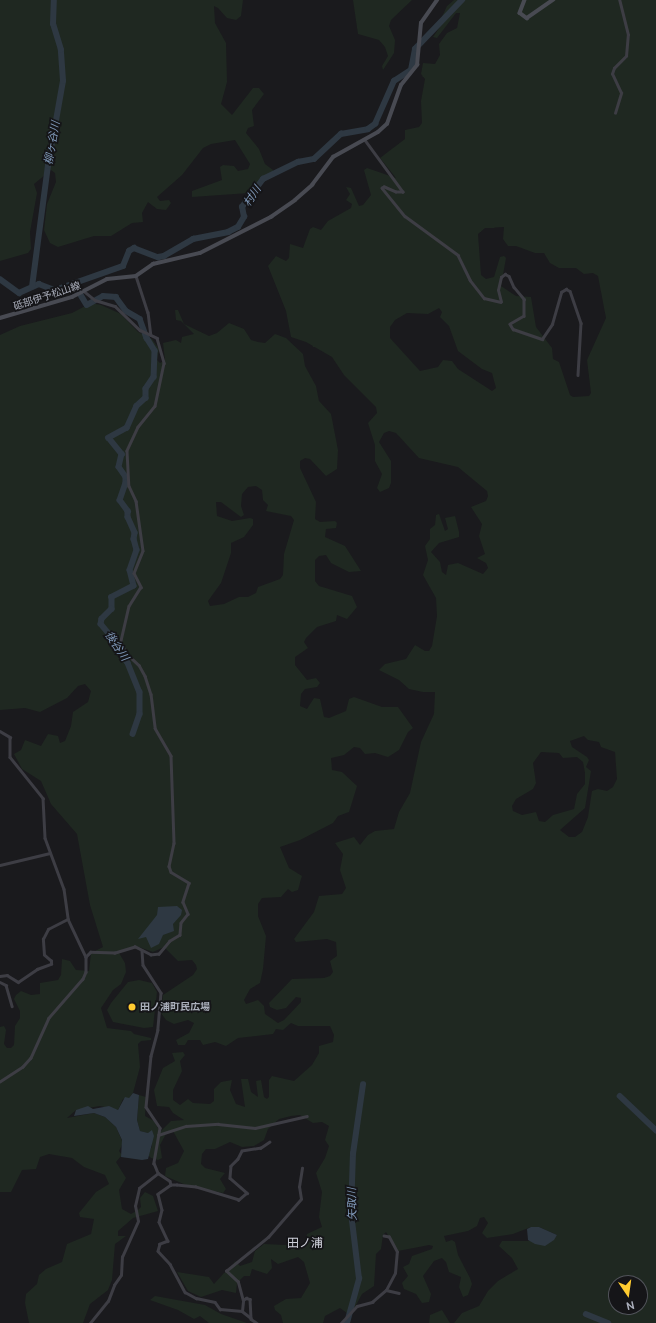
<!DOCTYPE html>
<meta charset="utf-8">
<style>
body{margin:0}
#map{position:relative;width:656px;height:1323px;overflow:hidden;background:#1a1a1d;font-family:Ubuntu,"Noto Sans JP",sans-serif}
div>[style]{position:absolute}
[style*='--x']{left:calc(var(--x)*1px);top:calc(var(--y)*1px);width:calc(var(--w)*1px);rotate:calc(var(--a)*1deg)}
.green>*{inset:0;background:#1f2821}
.water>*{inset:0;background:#2e3842}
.river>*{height:5.5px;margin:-2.75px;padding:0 2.75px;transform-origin:2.75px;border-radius:2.75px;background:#2e3842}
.street>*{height:2.5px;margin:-1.25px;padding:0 1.25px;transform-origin:1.25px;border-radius:1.25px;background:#3d3d44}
.secondary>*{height:3.5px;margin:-1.75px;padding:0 1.75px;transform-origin:1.75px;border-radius:1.75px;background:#484a52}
.dots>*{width:11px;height:11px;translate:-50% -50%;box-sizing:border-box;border:2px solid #151518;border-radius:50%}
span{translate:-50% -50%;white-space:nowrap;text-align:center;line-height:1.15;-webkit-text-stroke:3.5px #151518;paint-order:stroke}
.street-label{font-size:10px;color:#acb0bd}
.poi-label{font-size:10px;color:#acb0bd;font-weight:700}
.left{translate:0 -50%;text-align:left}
.water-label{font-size:11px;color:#809aba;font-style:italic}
.quarter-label{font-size:12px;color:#cdcfd9}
.north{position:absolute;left:608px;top:1275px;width:40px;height:40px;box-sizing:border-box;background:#151518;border:1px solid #51535a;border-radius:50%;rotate:167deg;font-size:11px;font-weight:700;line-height:16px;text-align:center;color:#acb0bd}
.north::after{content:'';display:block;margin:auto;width:14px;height:18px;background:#ffcb30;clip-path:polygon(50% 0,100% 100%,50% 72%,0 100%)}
</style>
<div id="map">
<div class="green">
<i style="clip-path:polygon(0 0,243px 0,241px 16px,236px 20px,227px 18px,218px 8px,214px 6px,215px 23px,226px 43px,227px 82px,221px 104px,232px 115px,253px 88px,259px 88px,264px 94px,252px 110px,254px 126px,248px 128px,246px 133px,259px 149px,265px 164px,273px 170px,273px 177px,259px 181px,249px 193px,192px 197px,192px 191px,222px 180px,220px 167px,223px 165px,234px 166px,238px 171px,248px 169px,250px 164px,235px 140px,211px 144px,203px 148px,182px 175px,157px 197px,160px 201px,169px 200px,171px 203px,166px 210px,157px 209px,148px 202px,142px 213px,143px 222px,132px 223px,111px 236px,94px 236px,58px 247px,50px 243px,44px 230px,47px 204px,56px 182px,55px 173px,51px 170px,34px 184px,37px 193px,30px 232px,31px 249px,28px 253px,0 261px)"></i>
<i style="clip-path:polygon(353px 0,412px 0,391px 20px,389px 26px,395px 40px,394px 53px,383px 70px,382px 66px,388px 56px,385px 47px,379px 40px,358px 34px)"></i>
<i style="clip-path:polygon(evenodd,454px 0,656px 0,656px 1323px,454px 1323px,462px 1313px,479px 1306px,488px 1291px,498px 1281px,518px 1269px,512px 1258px,499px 1246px,502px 1241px,552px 1241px,557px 1235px,539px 1227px,531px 1227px,513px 1234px,487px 1238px,482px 1233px,488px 1223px,484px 1217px,480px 1218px,477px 1226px,468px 1231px,444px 1236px,446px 1242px,452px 1240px,455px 1242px,458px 1255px,470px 1278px,472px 1284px,468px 1295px,463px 1297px,459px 1287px,461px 1277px,449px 1272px,446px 1262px,442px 1258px,434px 1261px,423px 1276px,431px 1294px,429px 1302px,422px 1303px,416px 1294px,404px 1289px,402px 1283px,408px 1276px,403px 1267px,409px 1264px,412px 1256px,432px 1249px,433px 1246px,429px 1245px,398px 1251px,386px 1232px,383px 1235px,381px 1249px,376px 1254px,374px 1286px,362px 1294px,354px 1309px,347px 1313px,340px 1308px,325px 1316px,323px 1323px,283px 1323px,281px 1315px,275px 1310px,274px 1306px,286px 1299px,301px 1298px,310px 1283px,304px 1262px,298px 1257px,278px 1264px,271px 1259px,272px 1268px,267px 1274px,252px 1269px,250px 1276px,244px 1276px,237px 1283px,236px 1293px,222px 1290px,201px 1297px,188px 1291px,177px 1272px,209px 1277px,214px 1284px,224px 1273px,229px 1271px,235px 1261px,240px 1266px,252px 1262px,255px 1251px,264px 1244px,304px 1246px,307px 1234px,322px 1227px,319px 1217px,322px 1192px,316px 1173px,325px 1158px,329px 1146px,325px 1140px,329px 1126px,322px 1122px,313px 1123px,300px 1115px,291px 1116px,279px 1119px,268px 1129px,264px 1140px,254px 1146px,242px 1147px,230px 1142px,215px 1149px,206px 1149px,202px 1154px,201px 1164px,205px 1168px,225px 1173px,220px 1179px,226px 1189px,223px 1193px,186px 1185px,165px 1176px,166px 1168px,178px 1163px,184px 1151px,173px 1131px,166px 1134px,160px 1145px,162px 1158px,158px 1160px,151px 1158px,148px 1155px,152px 1146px,148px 1133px,140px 1131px,137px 1120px,139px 1095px,146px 1097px,145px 1116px,154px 1121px,160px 1132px,171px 1121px,184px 1120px,173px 1113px,169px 1107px,157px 1106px,154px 1090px,163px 1068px,175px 1061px,172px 1053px,183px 1052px,185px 1055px,180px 1061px,182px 1071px,173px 1090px,173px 1100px,180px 1105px,188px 1099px,193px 1103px,210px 1104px,214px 1101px,214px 1089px,221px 1082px,232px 1080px,230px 1090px,236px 1104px,245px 1107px,241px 1079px,248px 1079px,251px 1092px,258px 1097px,256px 1081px,261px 1080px,264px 1097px,267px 1099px,269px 1097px,269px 1080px,272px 1076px,294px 1081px,312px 1065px,319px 1053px,319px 1046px,333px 1042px,334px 1035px,330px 1026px,298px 1026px,291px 1023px,283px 1030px,276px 1029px,273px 1034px,238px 1038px,226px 1046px,215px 1042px,203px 1045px,200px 1040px,188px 1040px,185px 1045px,178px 1045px,176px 1040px,189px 1033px,194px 1023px,188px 1020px,174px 1024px,166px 1020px,161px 1013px,163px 995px,193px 975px,197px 969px,196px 965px,192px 960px,178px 961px,164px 947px,153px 952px,136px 946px,119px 953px,125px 963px,126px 972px,121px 984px,113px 990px,101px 1008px,107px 1028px,131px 1031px,134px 1034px,151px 1038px,151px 1040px,141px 1041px,138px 1044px,140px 1067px,133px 1093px,129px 1098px,123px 1099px,118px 1110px,100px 1106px,76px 1110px,67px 1118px,94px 1113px,105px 1117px,116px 1127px,123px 1143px,119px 1151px,122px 1155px,116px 1162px,126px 1178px,119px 1190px,122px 1209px,131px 1214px,138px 1210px,141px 1207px,140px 1198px,145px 1192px,153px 1196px,158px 1211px,133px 1218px,118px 1231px,118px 1236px,126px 1236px,115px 1244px,112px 1280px,108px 1290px,90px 1304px,83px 1323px,29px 1323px,25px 1303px,26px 1294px,37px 1284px,39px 1275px,46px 1269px,62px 1262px,67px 1244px,91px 1234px,94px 1219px,80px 1217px,79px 1213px,96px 1192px,109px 1184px,105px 1175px,84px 1167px,72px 1158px,49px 1154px,40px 1157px,36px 1169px,22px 1170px,11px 1192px,0 1192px,0 1027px,4px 1026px,6px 1030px,4px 1044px,7px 1048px,11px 1048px,14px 1045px,15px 1026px,20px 1018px,20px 1011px,14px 999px,16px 995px,21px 991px,31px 995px,40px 994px,40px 983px,58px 980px,61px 975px,62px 959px,70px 961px,76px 970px,89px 971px,91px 953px,103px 947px,90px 905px,77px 834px,51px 804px,41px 781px,22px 769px,14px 754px,21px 750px,25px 740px,41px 746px,48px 734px,58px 736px,60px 743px,65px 741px,71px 726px,73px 712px,88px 702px,91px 691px,85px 684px,78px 686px,67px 698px,40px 712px,25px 708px,0 710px,0 335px,20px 326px,72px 313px,91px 303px,101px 305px,121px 314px,138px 332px,152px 339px,159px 349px,157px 360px,160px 363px,165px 360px,163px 343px,176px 340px,181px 343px,182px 337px,194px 334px,181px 321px,176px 320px,175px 310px,178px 310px,184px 324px,209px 336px,217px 333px,229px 323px,244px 329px,251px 340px,258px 342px,265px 343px,275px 334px,286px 338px,303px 354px,305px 366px,316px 386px,319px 401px,331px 414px,338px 450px,337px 469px,326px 476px,310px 459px,305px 458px,300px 461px,300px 468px,316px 502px,315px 519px,320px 522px,335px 521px,337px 523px,336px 528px,326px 529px,325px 537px,345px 546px,361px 571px,349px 572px,331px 563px,326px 555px,319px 556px,315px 560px,315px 581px,319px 586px,352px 596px,357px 607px,347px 619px,337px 615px,336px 621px,317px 627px,306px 638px,304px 642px,308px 648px,295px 657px,295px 665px,307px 680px,316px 678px,320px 683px,317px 687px,305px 689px,301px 694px,300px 706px,307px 709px,314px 698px,320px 699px,324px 717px,329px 718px,346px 711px,349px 699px,354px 697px,382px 707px,398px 707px,413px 728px,408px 732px,399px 750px,388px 757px,375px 753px,365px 754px,360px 748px,354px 747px,344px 755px,331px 758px,332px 770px,342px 772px,357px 786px,349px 812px,338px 816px,333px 823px,300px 840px,280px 847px,289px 868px,302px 876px,301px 879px,298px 890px,292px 892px,288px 889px,281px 897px,262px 898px,258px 904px,258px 916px,266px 936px,263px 969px,260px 983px,250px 989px,244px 1000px,246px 1004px,258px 1000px,264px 1006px,265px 1014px,278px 1023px,284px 1020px,301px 1002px,301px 998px,296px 997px,286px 1008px,277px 1010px,270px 1007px,269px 1003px,292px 979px,324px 978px,330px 976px,333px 972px,330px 961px,337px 956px,336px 942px,327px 939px,296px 942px,294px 939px,314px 912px,319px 896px,342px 894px,346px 888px,340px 870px,343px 854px,335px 843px,354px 837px,360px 845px,368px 835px,375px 831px,394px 829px,399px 812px,410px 793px,421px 742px,434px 714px,435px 692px,423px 692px,409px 689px,399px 680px,379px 670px,385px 664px,406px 659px,415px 645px,425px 651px,429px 651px,432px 646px,437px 616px,436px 598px,423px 575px,428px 560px,425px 546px,430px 539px,430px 529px,435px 525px,436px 515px,439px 514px,445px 531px,448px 529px,445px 518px,455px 516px,459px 532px,459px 537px,439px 543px,431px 552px,440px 562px,442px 572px,446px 575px,448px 565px,458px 563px,483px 574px,488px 568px,486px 563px,477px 558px,485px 554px,479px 536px,482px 524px,471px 507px,486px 501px,488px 496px,487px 491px,458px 467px,419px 458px,396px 433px,389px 431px,384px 433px,379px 442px,391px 461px,391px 483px,389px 488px,380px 492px,377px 488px,382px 474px,375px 461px,375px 445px,368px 423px,377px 413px,376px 407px,344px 375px,332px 357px,306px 342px,291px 337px,286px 311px,268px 266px,276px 256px,286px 261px,289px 258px,290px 244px,303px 248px,310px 229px,313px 227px,321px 230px,328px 221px,351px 208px,352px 204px,346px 200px,350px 194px,346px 187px,351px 188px,359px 206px,363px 205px,371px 195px,364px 170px,367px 168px,396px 178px,380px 158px,405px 139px,405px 130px,419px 127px,422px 123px,421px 101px,425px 79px,421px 74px,423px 63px,435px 64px,440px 55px,439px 44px,447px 33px,457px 28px,460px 13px,456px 13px,437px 38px,433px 37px,442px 24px,441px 19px,447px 6px,454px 0,504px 227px,503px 239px,508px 246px,516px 246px,535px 253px,544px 253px,550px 263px,559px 268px,576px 268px,584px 274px,593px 273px,598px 276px,606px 318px,587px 360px,591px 393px,589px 396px,573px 397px,570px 395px,559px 362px,553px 359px,552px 348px,536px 327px,531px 297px,516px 296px,501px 286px,506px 258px,504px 256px,500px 257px,494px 277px,486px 279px,481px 275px,478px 234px,485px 228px,504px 227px,454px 0,439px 308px,442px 312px,440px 317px,449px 326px,458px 351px,482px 369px,492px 373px,496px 388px,492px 391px,458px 369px,452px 361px,443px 360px,438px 367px,420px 371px,390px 338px,390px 327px,395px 320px,407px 313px,428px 314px,439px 308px,454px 0,256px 486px,262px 490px,263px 500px,268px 505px,266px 511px,291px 516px,294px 520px,284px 554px,283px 575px,280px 579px,258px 587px,256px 593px,248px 597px,239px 597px,224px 604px,210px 606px,208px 601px,221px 583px,231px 553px,231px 543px,244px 537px,253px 525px,253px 519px,250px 518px,232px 521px,217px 516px,216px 502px,221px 502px,241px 517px,244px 515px,241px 506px,242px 494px,248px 487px,256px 486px,454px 0,584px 736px,588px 740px,599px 742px,601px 747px,615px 752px,617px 779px,613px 787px,607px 791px,598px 789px,592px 791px,588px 817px,582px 832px,575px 837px,569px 837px,560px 830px,585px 808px,591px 771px,586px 767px,589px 760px,587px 757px,572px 747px,570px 741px,584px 736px,454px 0,541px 752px,559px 753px,563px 758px,577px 757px,583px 762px,585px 773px,585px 784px,577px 794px,574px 809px,553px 815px,545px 822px,539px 821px,536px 812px,522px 815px,513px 811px,512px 806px,516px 799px,533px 789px,536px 783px,533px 763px,541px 752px,454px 0,616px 1283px,640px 1283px,640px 1307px,616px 1307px,616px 1283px)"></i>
<i style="clip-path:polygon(139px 980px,152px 983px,157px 992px,153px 1027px,144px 1028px,113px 1022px,107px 1010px,111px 1003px,128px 982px)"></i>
<i style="clip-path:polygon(155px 1296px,205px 1305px,221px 1314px,247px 1323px,209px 1323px,200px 1316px,194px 1319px,178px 1310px,150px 1300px)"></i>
<i style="clip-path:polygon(442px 1310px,450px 1323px,429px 1323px,430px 1315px)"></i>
</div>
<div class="water">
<i style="clip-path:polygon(177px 906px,182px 910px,181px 915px,173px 924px,174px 931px,163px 935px,159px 944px,151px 948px,146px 937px,138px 939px,157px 915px,158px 907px)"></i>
<i style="clip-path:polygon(133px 1093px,139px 1095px,137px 1120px,140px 1131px,148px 1133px,152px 1130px,154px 1136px,148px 1159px,142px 1160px,121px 1157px,122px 1140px,116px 1127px,105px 1117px,94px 1113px,74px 1116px,76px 1110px,88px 1106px,93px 1109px,109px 1106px,118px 1110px,125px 1097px,129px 1098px)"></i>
<i style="clip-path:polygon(531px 1227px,539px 1227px,557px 1235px,554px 1240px,545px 1246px,535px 1244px,528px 1240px,527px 1229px)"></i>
</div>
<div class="river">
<i style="--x:0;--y:279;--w:24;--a:36"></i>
<i style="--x:19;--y:293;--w:22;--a:-24"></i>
<i style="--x:39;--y:284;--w:17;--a:21"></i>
<i style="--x:55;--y:290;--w:72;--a:-19.4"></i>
<i style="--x:123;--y:266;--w:16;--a:-68"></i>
<i style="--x:129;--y:251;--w:6;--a:-31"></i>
<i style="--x:134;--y:248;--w:26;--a:21"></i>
<i style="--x:158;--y:257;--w:6;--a:-9"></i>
<i style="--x:164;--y:256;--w:34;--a:-30"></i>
<i style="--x:193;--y:239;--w:36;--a:-11"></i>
<i style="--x:228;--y:232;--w:11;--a:-27"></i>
<i style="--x:238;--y:227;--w:12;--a:-59"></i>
<i style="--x:244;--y:217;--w:10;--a:-101"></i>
<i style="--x:242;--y:207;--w:35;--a:-53"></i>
<i style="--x:263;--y:179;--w:39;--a:-26"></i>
<i style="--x:298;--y:162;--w:16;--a:-11"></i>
<i style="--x:314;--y:159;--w:37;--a:-43"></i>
<i style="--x:341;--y:134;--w:27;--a:-10"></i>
<i style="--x:368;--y:129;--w:9;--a:-36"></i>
<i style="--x:375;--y:124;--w:47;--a:-66.2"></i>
<i style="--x:394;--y:81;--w:20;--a:-33"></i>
<i style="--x:411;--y:70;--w:21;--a:-79"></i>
<i style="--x:415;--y:49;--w:68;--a:-46.2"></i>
<i style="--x:71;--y:285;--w:9;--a:36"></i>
<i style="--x:78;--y:290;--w:17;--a:59"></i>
<i style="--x:87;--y:305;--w:18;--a:-29"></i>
<i style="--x:103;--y:296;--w:13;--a:4"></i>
<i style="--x:116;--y:297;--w:17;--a:54"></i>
<i style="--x:126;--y:311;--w:16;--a:30"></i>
<i style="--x:140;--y:319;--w:20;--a:70"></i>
<i style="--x:147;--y:338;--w:15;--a:58"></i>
<i style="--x:155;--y:351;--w:26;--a:92"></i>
<i style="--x:154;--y:377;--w:14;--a:124"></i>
<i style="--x:146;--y:389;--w:9;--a:90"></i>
<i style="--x:146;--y:398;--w:12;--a:138"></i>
<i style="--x:137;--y:406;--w:24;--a:114"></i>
<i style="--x:127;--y:428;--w:21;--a:151"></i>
<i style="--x:109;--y:438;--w:21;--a:51"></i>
<i style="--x:122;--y:454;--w:13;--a:103"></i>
<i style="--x:119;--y:467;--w:12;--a:55"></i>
<i style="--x:126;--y:477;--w:6;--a:90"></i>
<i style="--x:126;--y:483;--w:18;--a:109"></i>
<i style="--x:120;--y:500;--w:14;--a:54"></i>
<i style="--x:128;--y:511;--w:6;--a:90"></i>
<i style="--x:128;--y:517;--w:17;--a:66"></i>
<i style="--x:135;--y:533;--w:6;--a:99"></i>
<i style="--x:134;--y:539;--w:11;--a:75"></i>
<i style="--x:137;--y:550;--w:21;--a:109"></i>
<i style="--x:130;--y:570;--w:16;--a:76"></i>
<i style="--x:134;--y:586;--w:25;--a:153"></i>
<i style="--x:112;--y:597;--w:12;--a:90"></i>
<i style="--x:112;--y:609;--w:14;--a:135"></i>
<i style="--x:102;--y:619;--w:5;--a:101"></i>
<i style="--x:101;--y:624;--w:17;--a:50"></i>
<i style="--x:112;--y:637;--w:8;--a:83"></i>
<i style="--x:113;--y:645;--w:23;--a:50"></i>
<i style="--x:128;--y:663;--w:31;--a:68"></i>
<i style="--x:140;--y:692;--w:22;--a:90"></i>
<i style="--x:140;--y:714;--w:21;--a:109"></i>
<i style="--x:32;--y:287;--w:122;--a:-82.5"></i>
<i style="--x:48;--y:166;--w:86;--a:-80"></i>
<i style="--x:63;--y:81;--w:31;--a:-94"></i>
<i style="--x:61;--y:50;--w:27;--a:-107"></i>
<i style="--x:53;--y:24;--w:24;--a:-88"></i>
<i style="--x:620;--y:1096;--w:50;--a:43.4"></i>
<i style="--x:586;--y:1314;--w:24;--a:22"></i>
<i style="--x:347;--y:1323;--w:46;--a:-74.7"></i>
<i style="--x:359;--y:1279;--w:66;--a:-96.9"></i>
<i style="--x:351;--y:1213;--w:59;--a:-88.1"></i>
<i style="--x:353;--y:1154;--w:70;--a:-81.8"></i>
</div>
<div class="street">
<i style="--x:615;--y:113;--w:21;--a:-73"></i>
<i style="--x:621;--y:93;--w:21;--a:-115"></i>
<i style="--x:612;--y:74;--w:6;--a:-72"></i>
<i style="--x:614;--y:68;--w:17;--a:-45"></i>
<i style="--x:626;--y:56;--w:21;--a:-85"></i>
<i style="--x:628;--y:35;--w:36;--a:-104"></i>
<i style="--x:365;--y:140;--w:64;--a:53.8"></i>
<i style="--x:403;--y:192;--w:7;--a:180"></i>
<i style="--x:396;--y:192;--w:13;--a:-157"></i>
<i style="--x:384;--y:187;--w:2;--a:153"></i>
<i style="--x:382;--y:188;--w:36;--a:51"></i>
<i style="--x:405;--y:216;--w:66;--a:36.3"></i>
<i style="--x:458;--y:255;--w:28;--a:64"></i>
<i style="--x:470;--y:280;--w:23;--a:52"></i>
<i style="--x:484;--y:298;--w:17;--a:13"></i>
<i style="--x:501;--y:302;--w:12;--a:-104"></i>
<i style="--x:498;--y:290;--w:13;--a:-77"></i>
<i style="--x:501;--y:277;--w:5;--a:-37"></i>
<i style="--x:505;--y:274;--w:4;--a:27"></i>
<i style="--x:509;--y:276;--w:12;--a:66"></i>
<i style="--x:514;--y:287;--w:16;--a:50"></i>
<i style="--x:524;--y:299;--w:17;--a:90"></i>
<i style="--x:524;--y:316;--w:16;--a:150"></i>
<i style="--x:510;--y:324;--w:6;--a:59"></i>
<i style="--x:513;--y:329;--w:31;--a:19"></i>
<i style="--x:542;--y:339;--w:18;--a:-56"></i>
<i style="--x:552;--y:324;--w:33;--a:-74"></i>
<i style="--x:561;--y:292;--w:6;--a:-31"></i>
<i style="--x:566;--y:289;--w:4;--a:27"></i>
<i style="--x:570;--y:291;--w:34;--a:71"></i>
<i style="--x:581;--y:323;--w:52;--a:93.3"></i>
<i style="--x:136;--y:276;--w:38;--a:72"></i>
<i style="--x:148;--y:312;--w:23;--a:83"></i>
<i style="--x:85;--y:292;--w:13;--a:39"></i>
<i style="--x:95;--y:300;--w:21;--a:17"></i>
<i style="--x:115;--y:306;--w:35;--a:44"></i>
<i style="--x:140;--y:330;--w:19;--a:25"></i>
<i style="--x:157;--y:338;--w:26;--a:74"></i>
<i style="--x:164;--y:363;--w:44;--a:101.8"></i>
<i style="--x:155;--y:406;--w:27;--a:129"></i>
<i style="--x:138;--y:427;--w:26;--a:115"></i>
<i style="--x:127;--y:451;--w:35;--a:87"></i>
<i style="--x:129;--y:486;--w:17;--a:65"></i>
<i style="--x:136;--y:501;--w:50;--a:82"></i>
<i style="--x:143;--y:551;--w:24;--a:112"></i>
<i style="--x:134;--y:573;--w:16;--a:63"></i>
<i style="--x:141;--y:587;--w:22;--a:122"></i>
<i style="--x:129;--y:606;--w:37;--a:103"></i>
<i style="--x:121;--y:642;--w:12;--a:66"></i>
<i style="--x:126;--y:653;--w:18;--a:43"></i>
<i style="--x:139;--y:665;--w:13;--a:61"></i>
<i style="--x:145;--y:676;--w:19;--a:72"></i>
<i style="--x:151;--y:694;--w:34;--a:83"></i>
<i style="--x:155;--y:728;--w:32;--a:60"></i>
<i style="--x:171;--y:756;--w:87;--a:88"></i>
<i style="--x:174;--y:843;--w:24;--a:102"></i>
<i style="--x:169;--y:866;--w:6;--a:72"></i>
<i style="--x:171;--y:872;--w:21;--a:31"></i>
<i style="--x:189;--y:883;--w:20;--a:108"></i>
<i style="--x:183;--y:902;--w:13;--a:67"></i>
<i style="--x:188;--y:914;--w:11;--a:128"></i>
<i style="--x:181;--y:923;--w:12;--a:95"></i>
<i style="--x:180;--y:935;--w:12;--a:149"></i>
<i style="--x:170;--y:941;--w:17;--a:130"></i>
<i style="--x:159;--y:954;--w:8;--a:173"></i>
<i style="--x:151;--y:955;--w:18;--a:-153"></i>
<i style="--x:135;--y:947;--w:21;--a:163"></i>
<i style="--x:115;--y:953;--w:24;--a:-178"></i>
<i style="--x:91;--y:952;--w:7;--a:135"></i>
<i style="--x:0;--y:731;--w:12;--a:31"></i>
<i style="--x:10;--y:737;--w:20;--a:90"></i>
<i style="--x:10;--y:757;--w:53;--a:51.2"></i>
<i style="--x:43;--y:798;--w:40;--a:87.1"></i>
<i style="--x:45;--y:838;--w:54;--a:69.6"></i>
<i style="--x:64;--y:889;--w:30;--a:82"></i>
<i style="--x:68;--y:919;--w:42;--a:64.7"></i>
<i style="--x:86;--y:957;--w:15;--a:90"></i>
<i style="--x:86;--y:972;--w:8;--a:113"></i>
<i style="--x:83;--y:979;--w:52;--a:131.1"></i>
<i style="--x:49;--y:1018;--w:44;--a:114.2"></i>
<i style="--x:31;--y:1058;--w:12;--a:132"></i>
<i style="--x:23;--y:1067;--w:27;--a:147"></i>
<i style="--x:0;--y:865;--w:51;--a:-13.5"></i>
<i style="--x:142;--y:951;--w:14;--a:86"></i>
<i style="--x:143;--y:965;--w:33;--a:57"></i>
<i style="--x:161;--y:993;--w:37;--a:95"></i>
<i style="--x:158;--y:1030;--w:27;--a:105"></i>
<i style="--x:151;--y:1056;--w:51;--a:95.6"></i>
<i style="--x:146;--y:1107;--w:25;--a:56"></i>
<i style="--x:160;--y:1128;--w:36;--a:100"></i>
<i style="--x:154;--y:1163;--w:11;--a:68"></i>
<i style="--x:158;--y:1173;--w:14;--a:34"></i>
<i style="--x:170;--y:1181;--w:4;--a:76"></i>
<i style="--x:0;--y:976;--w:7;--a:-8"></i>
<i style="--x:7;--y:975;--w:13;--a:32"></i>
<i style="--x:18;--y:982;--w:23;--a:-34"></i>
<i style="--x:37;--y:969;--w:15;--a:-20"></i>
<i style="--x:51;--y:964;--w:3;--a:-90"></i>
<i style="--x:51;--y:961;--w:9;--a:-139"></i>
<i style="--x:44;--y:955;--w:16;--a:-94"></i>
<i style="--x:43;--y:939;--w:11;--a:-63"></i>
<i style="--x:48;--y:929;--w:22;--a:-27"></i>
<i style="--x:0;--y:982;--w:7;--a:27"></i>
<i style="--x:6;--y:985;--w:22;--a:74"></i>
<i style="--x:158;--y:1135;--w:29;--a:-18"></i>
<i style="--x:186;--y:1126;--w:32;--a:-4"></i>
<i style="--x:218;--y:1124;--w:37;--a:6"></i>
<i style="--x:255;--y:1128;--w:53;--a:-13"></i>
<i style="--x:270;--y:1142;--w:11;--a:146"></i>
<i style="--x:261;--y:1148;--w:19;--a:171"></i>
<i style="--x:242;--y:1151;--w:9;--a:117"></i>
<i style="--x:238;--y:1159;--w:10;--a:135"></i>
<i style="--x:231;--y:1166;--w:12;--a:95"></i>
<i style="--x:230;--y:1178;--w:23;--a:41"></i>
<i style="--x:247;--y:1193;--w:11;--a:139"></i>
<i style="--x:239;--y:1200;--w:45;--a:-163.2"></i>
<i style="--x:196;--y:1187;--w:19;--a:-174"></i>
<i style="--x:177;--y:1185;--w:6;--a:180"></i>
<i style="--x:171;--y:1185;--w:16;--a:145"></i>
<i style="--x:158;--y:1194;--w:16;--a:76"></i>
<i style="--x:162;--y:1210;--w:12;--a:104"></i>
<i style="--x:159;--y:1222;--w:21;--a:65"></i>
<i style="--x:168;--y:1241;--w:9;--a:159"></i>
<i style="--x:160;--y:1244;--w:7;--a:106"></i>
<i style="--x:158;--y:1251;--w:18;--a:47"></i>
<i style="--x:170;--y:1264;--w:32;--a:62"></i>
<i style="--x:185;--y:1292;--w:13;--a:29"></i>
<i style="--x:196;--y:1298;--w:19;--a:12"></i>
<i style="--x:215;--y:1302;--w:9;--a:54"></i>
<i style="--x:220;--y:1309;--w:22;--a:5"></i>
<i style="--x:242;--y:1311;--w:10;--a:-84"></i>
<i style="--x:243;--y:1301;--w:20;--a:-105"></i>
<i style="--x:238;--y:1282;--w:16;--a:-137"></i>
<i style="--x:226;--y:1271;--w:54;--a:-39"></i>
<i style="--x:268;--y:1237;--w:50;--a:-49"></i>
<i style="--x:301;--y:1199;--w:12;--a:-99"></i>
<i style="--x:299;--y:1187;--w:19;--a:-81"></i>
<i style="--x:386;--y:1290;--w:13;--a:13"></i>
<i style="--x:243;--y:1300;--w:4;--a:-34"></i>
<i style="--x:246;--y:1298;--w:4;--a:14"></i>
<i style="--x:250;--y:1299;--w:20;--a:87"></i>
<i style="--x:251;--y:1319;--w:7;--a:34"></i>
<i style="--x:242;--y:1311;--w:11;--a:38"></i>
<i style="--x:90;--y:1323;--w:28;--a:-51"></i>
<i style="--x:108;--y:1301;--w:17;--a:-69"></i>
<i style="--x:114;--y:1285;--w:12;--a:-55"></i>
<i style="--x:121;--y:1275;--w:18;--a:-87"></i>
<i style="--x:122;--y:1257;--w:39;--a:-66"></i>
<i style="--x:138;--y:1221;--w:15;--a:-101"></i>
<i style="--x:135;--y:1206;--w:18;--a:-77"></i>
<i style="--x:139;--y:1188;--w:24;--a:-38"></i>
<i style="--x:341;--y:1323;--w:23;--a:-47"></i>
<i style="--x:357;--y:1306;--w:16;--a:-15"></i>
<i style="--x:372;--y:1302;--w:18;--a:-41"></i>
<i style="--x:386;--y:1290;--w:19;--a:-62"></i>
<i style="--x:395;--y:1273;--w:21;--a:-85"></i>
<i style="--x:397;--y:1252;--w:17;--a:-118"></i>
<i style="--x:389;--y:1237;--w:5;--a:-169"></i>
</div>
<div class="secondary">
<i style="--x:525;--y:0;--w:14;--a:111"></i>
<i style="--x:520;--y:13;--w:9;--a:36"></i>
<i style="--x:527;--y:18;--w:32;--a:-35"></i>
<i style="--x:0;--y:318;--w:75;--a:-16.3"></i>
<i style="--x:72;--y:297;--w:39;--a:-27"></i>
<i style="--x:107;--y:279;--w:29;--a:-6"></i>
<i style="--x:136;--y:276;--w:21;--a:-35"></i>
<i style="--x:153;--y:264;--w:48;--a:-13.2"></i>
<i style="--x:200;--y:253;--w:80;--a:-26.9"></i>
<i style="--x:271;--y:217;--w:29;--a:-35"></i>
<i style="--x:295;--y:200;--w:23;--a:-41"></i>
<i style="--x:312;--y:185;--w:35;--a:-53"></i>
<i style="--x:333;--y:157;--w:51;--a:-29.1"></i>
<i style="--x:378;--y:132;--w:12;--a:-42"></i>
<i style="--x:387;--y:124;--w:41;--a:-70.3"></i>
<i style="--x:401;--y:85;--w:26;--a:-51"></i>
<i style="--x:417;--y:65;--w:42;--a:-84.6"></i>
<i style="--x:421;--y:23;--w:28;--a:-55"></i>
</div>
<div class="dots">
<i style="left:132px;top:1007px;background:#ffcb30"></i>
</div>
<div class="street-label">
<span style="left:47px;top:296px;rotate:-18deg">砥部伊予松山線</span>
</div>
<div class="poi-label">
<span class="left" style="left:140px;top:1007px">田ノ浦町民広場</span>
</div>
<div class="water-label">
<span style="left:52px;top:143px;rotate:-80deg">柳ヶ谷川</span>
<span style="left:252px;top:196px;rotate:-56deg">村川</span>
<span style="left:117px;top:646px;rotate:56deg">後谷川</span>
<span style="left:352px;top:1204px;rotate:-91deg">矢取川</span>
</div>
<div class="quarter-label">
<span style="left:305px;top:1243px">田ノ浦</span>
</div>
<div class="north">N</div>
</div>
